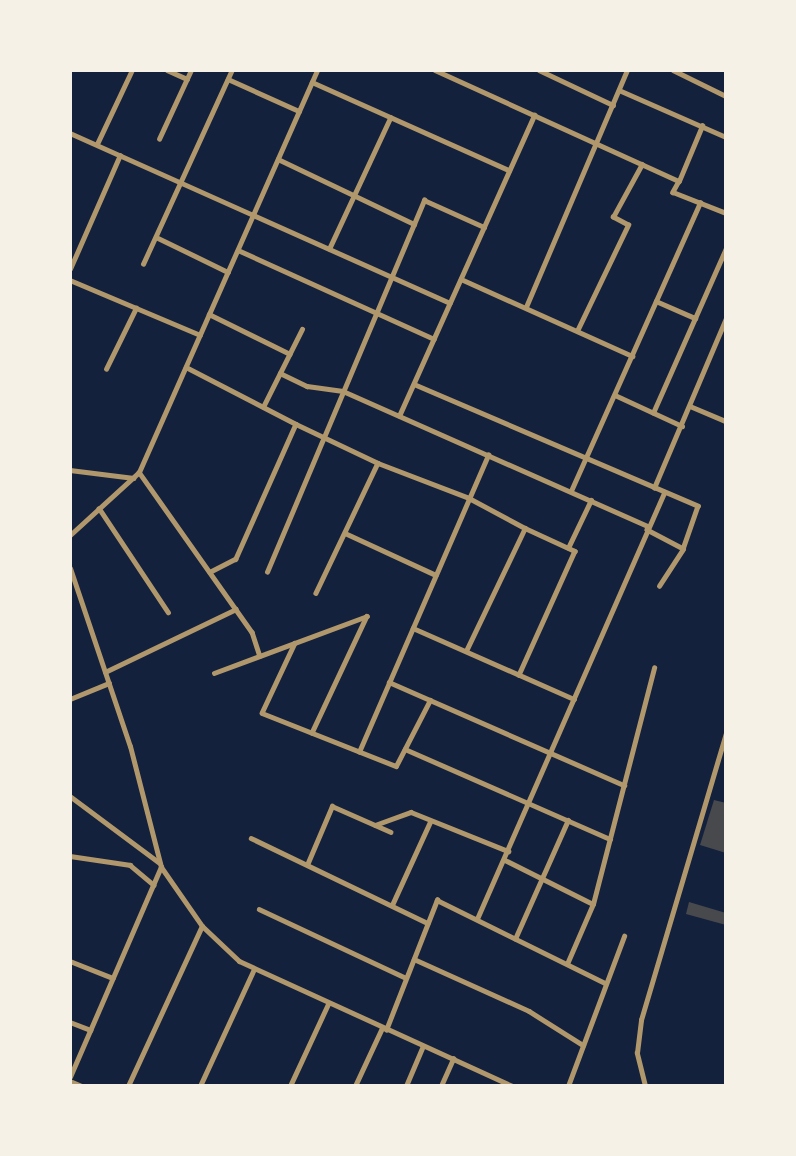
<!DOCTYPE html>
<style>
body{margin:0}
#map{position:relative;width:796px;height:1156px;overflow:hidden;background:#14213d;font-family:"PT Sans Narrow",sans-serif}
div>[style]{position:absolute}
[style*='--x']{left:calc(var(--x)*1px);top:calc(var(--y)*1px);width:calc(var(--w)*1px);rotate:calc(var(--a)*1deg)}
.building>*{inset:0;background:#48494c}
.minor>*{height:4.5px;margin:-2.25px;padding:0 2.25px;transform-origin:2.25px;border-radius:2.25px;background:#b1986c}
.tertiary>*{height:5px;margin:-2.5px;padding:0 2.5px;transform-origin:2.5px;border-radius:2.5px;background:#b1986c}
span{translate:-50% -50%;white-space:nowrap;text-align:center;line-height:1.15;-webkit-text-stroke:5px #f6f1e7;paint-order:stroke}
.frame{position:absolute;inset:0;border:72px solid #f6f1e7;pointer-events:none}
</style>
<div id="map">
<div class="building">
<i style="clip-path:polygon(714px 800px,726px 803px,726px 853px,700px 845px)"></i>
<i style="clip-path:polygon(689px 902px,726px 913px,726px 925px,686px 914px)"></i>
</div>
<div class="minor">
<i style="--x:167;--y:70;--w:22;--a:24"></i>
<i style="--x:435;--y:70;--w:268;--a:24.5"></i>
<i style="--x:679;--y:181;--w:13;--a:119"></i>
<i style="--x:673;--y:192;--w:57;--a:21.6"></i>
<i style="--x:539;--y:70;--w:82;--a:25.3"></i>
<i style="--x:673;--y:70;--w:59;--a:26.1"></i>
<i style="--x:228;--y:79;--w:78;--a:24.3"></i>
<i style="--x:312;--y:82;--w:216;--a:24.1"></i>
<i style="--x:619;--y:90;--w:117;--a:23.7"></i>
<i style="--x:70;--y:133;--w:416;--a:24.1"></i>
<i style="--x:159;--y:139;--w:76;--a:-65.1"></i>
<i style="--x:97;--y:144;--w:82;--a:-64.7"></i>
<i style="--x:278;--y:159;--w:151;--a:25.5"></i>
<i style="--x:679;--y:181;--w:60;--a:-67.3"></i>
<i style="--x:156;--y:237;--w:80;--a:25.9"></i>
<i style="--x:329;--y:249;--w:145;--a:-65"></i>
<i style="--x:238;--y:250;--w:215;--a:24.4"></i>
<i style="--x:143;--y:264;--w:213;--a:-65.4"></i>
<i style="--x:70;--y:269;--w:124;--a:-66.3"></i>
<i style="--x:461;--y:279;--w:188;--a:24.2"></i>
<i style="--x:70;--y:280;--w:141;--a:22.9"></i>
<i style="--x:656;--y:301;--w:43;--a:23.6"></i>
<i style="--x:526;--y:307;--w:258;--a:-66.9"></i>
<i style="--x:209;--y:314;--w:90;--a:26.3"></i>
<i style="--x:577;--y:331;--w:118;--a:-64.3"></i>
<i style="--x:628;--y:225;--w:17;--a:-152"></i>
<i style="--x:613;--y:217;--w:60;--a:-61.3"></i>
<i style="--x:186;--y:367;--w:124;--a:27.4"></i>
<i style="--x:296;--y:424;--w:148;--a:114"></i>
<i style="--x:236;--y:559;--w:29;--a:153"></i>
<i style="--x:106;--y:369;--w:68;--a:-63.8"></i>
<i style="--x:280;--y:373;--w:30;--a:26"></i>
<i style="--x:307;--y:386;--w:36;--a:8"></i>
<i style="--x:343;--y:391;--w:334;--a:23.9"></i>
<i style="--x:414;--y:384;--w:309;--a:23.2"></i>
<i style="--x:698;--y:506;--w:46;--a:109.2"></i>
<i style="--x:683;--y:549;--w:41;--a:-152.2"></i>
<i style="--x:615;--y:395;--w:74;--a:24.8"></i>
<i style="--x:690;--y:406;--w:39;--a:23"></i>
<i style="--x:263;--y:407;--w:87;--a:-63.4"></i>
<i style="--x:653;--y:413;--w:180;--a:-66.1"></i>
<i style="--x:399;--y:416;--w:330;--a:-65.8"></i>
<i style="--x:296;--y:424;--w:91;--a:25.4"></i>
<i style="--x:378;--y:463;--w:144;--a:115.5"></i>
<i style="--x:378;--y:463;--w:97;--a:21"></i>
<i style="--x:469;--y:498;--w:64;--a:28.2"></i>
<i style="--x:70;--y:470;--w:64;--a:7.2"></i>
<i style="--x:139;--y:472;--w:196;--a:54.8"></i>
<i style="--x:252;--y:632;--w:25;--a:72"></i>
<i style="--x:654;--y:488;--w:185;--a:-67"></i>
<i style="--x:571;--y:491;--w:316;--a:-65.9"></i>
<i style="--x:99;--y:508;--w:125;--a:56.4"></i>
<i style="--x:345;--y:533;--w:100;--a:24.8"></i>
<i style="--x:568;--y:548;--w:53;--a:-64.4"></i>
<i style="--x:267;--y:572;--w:404;--a:-67.1"></i>
<i style="--x:424;--y:200;--w:66;--a:24.2"></i>
<i style="--x:659;--y:586;--w:44;--a:-57"></i>
<i style="--x:413;--y:628;--w:176;--a:23.8"></i>
<i style="--x:295;--y:643;--w:77;--a:115.2"></i>
<i style="--x:262;--y:713;--w:144;--a:21.6"></i>
<i style="--x:396;--y:766;--w:74;--a:-62.7"></i>
<i style="--x:466;--y:651;--w:136;--a:-64.4"></i>
<i style="--x:525;--y:528;--w:55;--a:24.7"></i>
<i style="--x:575;--y:551;--w:136;--a:114.3"></i>
<i style="--x:105;--y:672;--w:145;--a:-25.7"></i>
<i style="--x:214;--y:673;--w:163;--a:-20.4"></i>
<i style="--x:367;--y:616;--w:129;--a:115.2"></i>
<i style="--x:389;--y:682;--w:257;--a:23.7"></i>
<i style="--x:70;--y:699;--w:42;--a:-22.3"></i>
<i style="--x:405;--y:749;--w:224;--a:23.7"></i>
<i style="--x:359;--y:752;--w:324;--a:-66.5"></i>
<i style="--x:70;--y:796;--w:112;--a:36.7"></i>
<i style="--x:375;--y:825;--w:38;--a:-20"></i>
<i style="--x:411;--y:812;--w:105;--a:21.9"></i>
<i style="--x:251;--y:838;--w:196;--a:25.7"></i>
<i style="--x:70;--y:856;--w:61;--a:8.5"></i>
<i style="--x:130;--y:865;--w:31;--a:40"></i>
<i style="--x:505;--y:860;--w:98;--a:26.6"></i>
<i style="--x:307;--y:865;--w:64;--a:-67"></i>
<i style="--x:332;--y:806;--w:64;--a:23.8"></i>
<i style="--x:392;--y:905;--w:91;--a:-65.4"></i>
<i style="--x:259;--y:909;--w:162;--a:25.1"></i>
<i style="--x:477;--y:919;--w:466;--a:-66.3"></i>
<i style="--x:515;--y:939;--w:130;--a:-66"></i>
<i style="--x:414;--y:959;--w:126;--a:24.3"></i>
<i style="--x:529;--y:1011;--w:64;--a:32.2"></i>
<i style="--x:70;--y:961;--w:46;--a:21.6"></i>
<i style="--x:567;--y:964;--w:65;--a:-66.6"></i>
<i style="--x:593;--y:904;--w:244;--a:-75.5"></i>
<i style="--x:70;--y:1022;--w:22;--a:21"></i>
<i style="--x:386;--y:1030;--w:140;--a:-68.6"></i>
<i style="--x:437;--y:900;--w:187;--a:26.3"></i>
<i style="--x:70;--y:1077;--w:229;--a:-66.6"></i>
<i style="--x:70;--y:1081;--w:13;--a:23"></i>
<i style="--x:128;--y:1086;--w:176;--a:-65.2"></i>
<i style="--x:200;--y:1086;--w:129;--a:-65.2"></i>
<i style="--x:290;--y:1086;--w:90;--a:-65.1"></i>
<i style="--x:355;--y:1086;--w:64;--a:-65"></i>
<i style="--x:406;--y:1086;--w:43;--a:-67"></i>
<i style="--x:441;--y:1086;--w:30;--a:-66"></i>
<i style="--x:568;--y:1086;--w:160;--a:-69.5"></i>
<i style="--x:645;--y:1086;--w:34;--a:-104"></i>
<i style="--x:637;--y:1053;--w:33;--a:-83"></i>
<i style="--x:641;--y:1020;--w:299;--a:-73.5"></i>
</div>
<div class="tertiary">
<i style="--x:70;--y:535;--w:93;--a:-42.4"></i>
<i style="--x:139;--y:472;--w:440;--a:-66.1"></i>
<i style="--x:70;--y:568;--w:188;--a:71.4"></i>
<i style="--x:130;--y:746;--w:125;--a:75.6"></i>
<i style="--x:161;--y:867;--w:72;--a:55.2"></i>
<i style="--x:202;--y:926;--w:51;--a:43.4"></i>
<i style="--x:239;--y:961;--w:300;--a:24.6"></i>
</div>
<div class="frame"></div>
</div>
